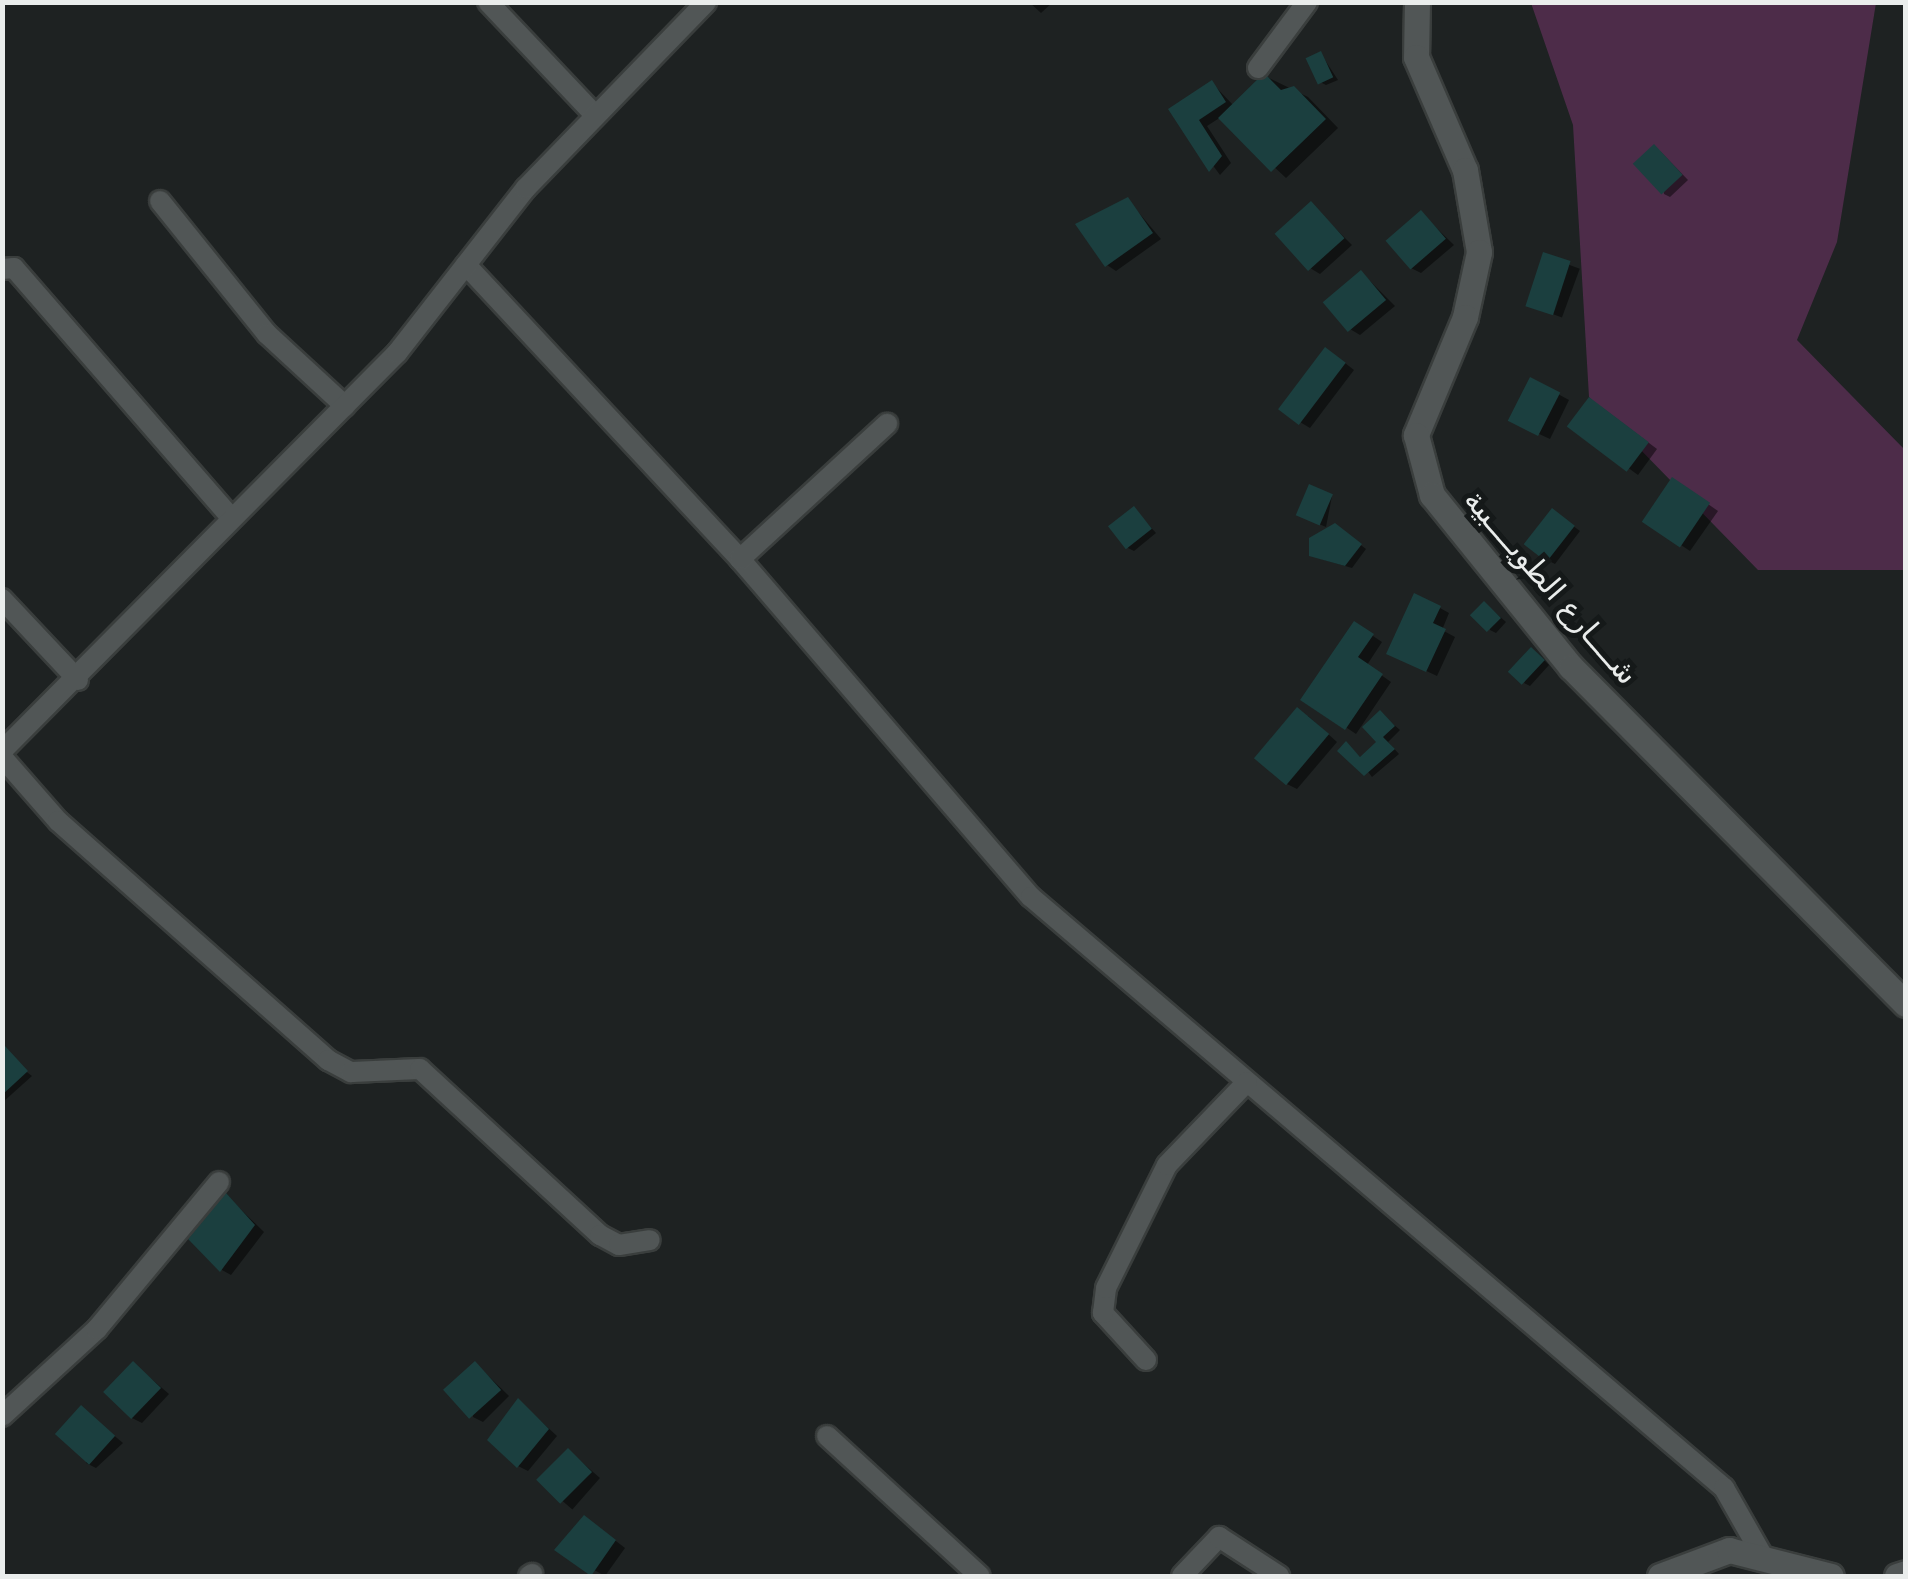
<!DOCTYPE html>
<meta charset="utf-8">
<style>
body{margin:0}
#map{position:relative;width:1908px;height:1579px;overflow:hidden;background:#1e2222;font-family:"DejaVu Sans",Vazirmatn,sans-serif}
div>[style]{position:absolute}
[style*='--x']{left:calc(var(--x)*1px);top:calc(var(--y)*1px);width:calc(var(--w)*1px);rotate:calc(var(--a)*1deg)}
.green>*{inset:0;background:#4d2c49}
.shadow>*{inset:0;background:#0007;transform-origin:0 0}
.building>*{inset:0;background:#1b3f3f;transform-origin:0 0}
.roads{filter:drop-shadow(2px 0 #3a3e3d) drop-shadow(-2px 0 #3a3e3d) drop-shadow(0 2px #3a3e3d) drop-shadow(0 -2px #3a3e3d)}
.minor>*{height:20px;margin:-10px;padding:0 10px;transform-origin:10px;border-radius:10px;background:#515656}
.tertiary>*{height:25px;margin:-12.5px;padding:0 12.5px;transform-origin:12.5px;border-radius:12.5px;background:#515656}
span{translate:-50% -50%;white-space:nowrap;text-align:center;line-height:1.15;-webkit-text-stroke:10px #151919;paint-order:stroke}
.street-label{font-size:30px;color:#eaedec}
.frame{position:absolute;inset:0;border:5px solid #eaedec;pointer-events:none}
</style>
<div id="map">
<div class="green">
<i style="clip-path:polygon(1531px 3px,1876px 3px,1837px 242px,1797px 340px,1905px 450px,1905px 570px,1758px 570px,1589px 397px,1573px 125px)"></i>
</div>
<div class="shadow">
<i style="clip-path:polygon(1029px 2px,1053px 2px,1041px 13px)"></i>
<i style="clip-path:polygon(1321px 54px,1338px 80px,1326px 85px,1320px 82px)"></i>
<i style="clip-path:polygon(1265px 76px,1308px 97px,1338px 128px,1286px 178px,1221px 117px,1207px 126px,1231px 163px,1220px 175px,1172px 110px,1212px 83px,1234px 106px)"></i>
<i style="clip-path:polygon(1660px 151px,1688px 180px,1670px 197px,1664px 194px)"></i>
<i style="clip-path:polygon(1128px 200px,1161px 239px,1116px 271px,1107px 265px)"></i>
<i style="clip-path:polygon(1311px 204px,1352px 245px,1320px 274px,1310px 268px)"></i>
<i style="clip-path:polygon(1421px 213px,1454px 245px,1421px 273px,1411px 268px)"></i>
<i style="left:1545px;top:256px;width:37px;height:52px;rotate:20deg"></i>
<i style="clip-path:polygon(1362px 273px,1395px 306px,1360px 335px,1350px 329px)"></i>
<i style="clip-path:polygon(1336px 356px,1354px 370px,1310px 428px,1300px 422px)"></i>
<i style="clip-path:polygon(1532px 380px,1569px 400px,1550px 439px,1522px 426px)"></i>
<i style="clip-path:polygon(1600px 406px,1657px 449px,1638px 475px,1571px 426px)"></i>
<i style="clip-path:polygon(1682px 486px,1718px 511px,1690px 551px,1645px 521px)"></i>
<i style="clip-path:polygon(1332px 496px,1326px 527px,1305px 518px)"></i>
<i style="clip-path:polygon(1134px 509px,1156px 533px,1134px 551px,1128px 548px)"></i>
<i style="clip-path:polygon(1558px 515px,1580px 531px,1555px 564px,1549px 561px)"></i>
<i style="clip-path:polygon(1341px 530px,1366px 549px,1352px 568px,1318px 558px)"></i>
<i style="clip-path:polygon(1440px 608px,1449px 613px,1442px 630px,1455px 637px,1437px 676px,1399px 658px)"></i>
<i style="clip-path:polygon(1490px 608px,1506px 622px,1496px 633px,1490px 630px)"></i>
<i style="clip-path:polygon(1364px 630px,1382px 642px,1367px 665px,1391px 682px,1356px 734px,1304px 699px)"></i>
<i style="clip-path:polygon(1537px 653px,1549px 665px,1530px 686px,1524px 683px)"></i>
<i style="clip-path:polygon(1380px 713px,1400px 730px,1388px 742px,1399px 754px,1372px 777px,1347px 744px,1362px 759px,1380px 742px)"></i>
<i style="clip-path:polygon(1308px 716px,1337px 742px,1297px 789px,1287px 784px)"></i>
<i style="clip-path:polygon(2px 1053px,32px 1076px,3px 1102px,2px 1102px)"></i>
<i style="clip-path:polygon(227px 1196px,264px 1232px,231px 1275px,222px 1270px)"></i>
<i style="clip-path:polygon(134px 1364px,169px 1394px,142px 1423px,132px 1418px)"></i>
<i style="clip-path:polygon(476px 1364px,509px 1396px,483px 1422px,473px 1417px)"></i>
<i style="clip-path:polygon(519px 1401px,557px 1436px,528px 1471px,518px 1466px)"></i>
<i style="clip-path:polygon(81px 1408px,123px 1443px,96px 1468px,86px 1463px)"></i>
<i style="left:569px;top:1451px;width:41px;height:42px;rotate:41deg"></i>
<i style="clip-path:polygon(594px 1524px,625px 1548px,605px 1576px,557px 1549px)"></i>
</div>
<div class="building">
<i style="left:1321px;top:51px;width:29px;height:17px;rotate:65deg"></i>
<i style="clip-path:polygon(1264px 73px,1281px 90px,1294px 86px,1326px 119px,1271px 172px,1218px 118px)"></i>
<i style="clip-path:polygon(1212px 80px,1226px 102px,1199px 120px,1222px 156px,1209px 172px,1168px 109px)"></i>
<i style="left:1654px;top:144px;width:42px;height:29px;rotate:47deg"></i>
<i style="clip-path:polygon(1128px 197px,1153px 233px,1105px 267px,1075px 224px)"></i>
<i style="left:1311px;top:201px;width:50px;height:49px;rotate:48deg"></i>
<i style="left:1421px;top:210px;width:38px;height:47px;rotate:49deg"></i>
<i style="left:1543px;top:252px;width:29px;height:57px;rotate:18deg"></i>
<i style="left:1361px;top:270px;width:39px;height:50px;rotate:50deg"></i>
<i style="left:1325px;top:347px;width:26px;height:78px;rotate:37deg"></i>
<i style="left:1530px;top:377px;width:34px;height:49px;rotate:27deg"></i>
<i style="left:1589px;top:397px;width:75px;height:37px;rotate:37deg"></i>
<i style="left:1672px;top:477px;width:46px;height:54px;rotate:34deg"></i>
<i style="left:1309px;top:484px;width:26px;height:34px;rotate:23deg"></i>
<i style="left:1134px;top:506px;width:29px;height:33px;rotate:52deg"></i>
<i style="left:1552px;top:508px;width:29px;height:46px;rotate:38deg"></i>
<i style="clip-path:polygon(1335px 523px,1362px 544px,1345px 566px,1309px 556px,1309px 538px)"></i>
<i style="clip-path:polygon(1414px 593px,1441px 606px,1433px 623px,1446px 629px,1426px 672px,1386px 654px)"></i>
<i style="left:1484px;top:601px;width:24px;height:20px;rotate:45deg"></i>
<i style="clip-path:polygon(1354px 621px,1374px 634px,1358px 657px,1383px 674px,1345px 730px,1300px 700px)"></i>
<i style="left:1531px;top:647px;width:19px;height:34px;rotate:43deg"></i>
<i style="left:1297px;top:707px;width:42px;height:67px;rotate:40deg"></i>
<i style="clip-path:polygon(1380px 710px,1395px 726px,1383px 737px,1395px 749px,1364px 776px,1337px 751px,1346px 741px,1360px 757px,1376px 742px,1362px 727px)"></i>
<i style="clip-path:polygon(5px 1046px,28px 1071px,2px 1095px,2px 1049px)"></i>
<i style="clip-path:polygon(226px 1193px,255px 1225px,220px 1272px,188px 1239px)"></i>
<i style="left:133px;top:1361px;width:39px;height:43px;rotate:44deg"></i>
<i style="left:475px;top:1361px;width:39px;height:43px;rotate:48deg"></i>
<i style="clip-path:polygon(518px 1398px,549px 1429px,517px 1468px,487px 1440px)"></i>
<i style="left:81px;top:1405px;width:46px;height:39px;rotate:42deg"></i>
<i style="left:568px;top:1448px;width:34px;height:45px;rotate:45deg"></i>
<i style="clip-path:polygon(584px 1515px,616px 1540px,591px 1576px,554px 1550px)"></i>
</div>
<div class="roads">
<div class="minor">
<i style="--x:488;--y:2;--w:153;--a:46.6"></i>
<i style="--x:1258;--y:68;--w:82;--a:-53.4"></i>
<i style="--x:160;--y:201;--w:171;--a:51.2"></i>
<i style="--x:267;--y:334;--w:106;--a:42.7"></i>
<i style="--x:466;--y:265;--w:402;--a:47"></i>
<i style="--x:740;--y:559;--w:446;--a:49.3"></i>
<i style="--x:1031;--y:897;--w:911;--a:40.46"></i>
<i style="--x:1724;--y:1488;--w:77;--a:60.4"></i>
<i style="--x:2;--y:269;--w:12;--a:-5"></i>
<i style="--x:14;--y:268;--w:332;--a:49"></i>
<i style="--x:740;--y:559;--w:200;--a:-42.6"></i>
<i style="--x:2;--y:599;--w:111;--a:46.8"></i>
<i style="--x:2;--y:751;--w:561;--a:-45.22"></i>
<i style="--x:397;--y:353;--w:209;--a:-52"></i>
<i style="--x:526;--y:188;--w:259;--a:-45.9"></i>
<i style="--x:2;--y:757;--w:85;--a:48.8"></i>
<i style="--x:58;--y:821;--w:361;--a:41.5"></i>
<i style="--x:328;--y:1060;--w:26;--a:28"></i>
<i style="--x:351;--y:1072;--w:69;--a:-2.5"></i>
<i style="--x:420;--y:1069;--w:245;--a:42.7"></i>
<i style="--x:600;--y:1235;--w:21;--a:28"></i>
<i style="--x:619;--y:1245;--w:31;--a:-9"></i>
<i style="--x:1146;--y:1360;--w:64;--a:-132.5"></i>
<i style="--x:1103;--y:1313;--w:25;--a:-83"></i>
<i style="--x:1106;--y:1288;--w:137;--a:-63.6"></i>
<i style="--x:1167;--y:1165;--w:115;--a:-46.1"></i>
<i style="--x:2;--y:1416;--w:129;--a:-42.5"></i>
<i style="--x:97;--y:1329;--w:191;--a:-50.3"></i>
<i style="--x:827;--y:1436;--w:207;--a:42.5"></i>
<i style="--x:529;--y:1576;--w:4;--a:-34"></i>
<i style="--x:1182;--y:1576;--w:54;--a:-46.5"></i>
<i style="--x:1219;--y:1537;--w:72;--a:33"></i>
</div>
<div class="tertiary">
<i style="--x:1417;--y:2;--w:55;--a:91"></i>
<i style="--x:1416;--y:57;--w:123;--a:66.6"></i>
<i style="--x:1465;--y:170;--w:83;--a:80.3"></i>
<i style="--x:1479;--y:252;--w:66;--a:102.2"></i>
<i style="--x:1465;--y:317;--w:128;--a:112.6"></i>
<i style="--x:1416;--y:435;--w:62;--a:75.1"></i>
<i style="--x:1432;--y:495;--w:221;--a:51.1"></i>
<i style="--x:1571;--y:667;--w:475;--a:45.2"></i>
<i style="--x:1660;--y:1576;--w:74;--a:-20.6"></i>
<i style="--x:1729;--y:1550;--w:105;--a:14.3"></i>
<i style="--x:1897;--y:1576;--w:9;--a:-18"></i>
</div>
</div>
<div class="street-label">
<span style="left:1551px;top:587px;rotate:49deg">شــــارع الطويــــبية</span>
</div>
<div class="frame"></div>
</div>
